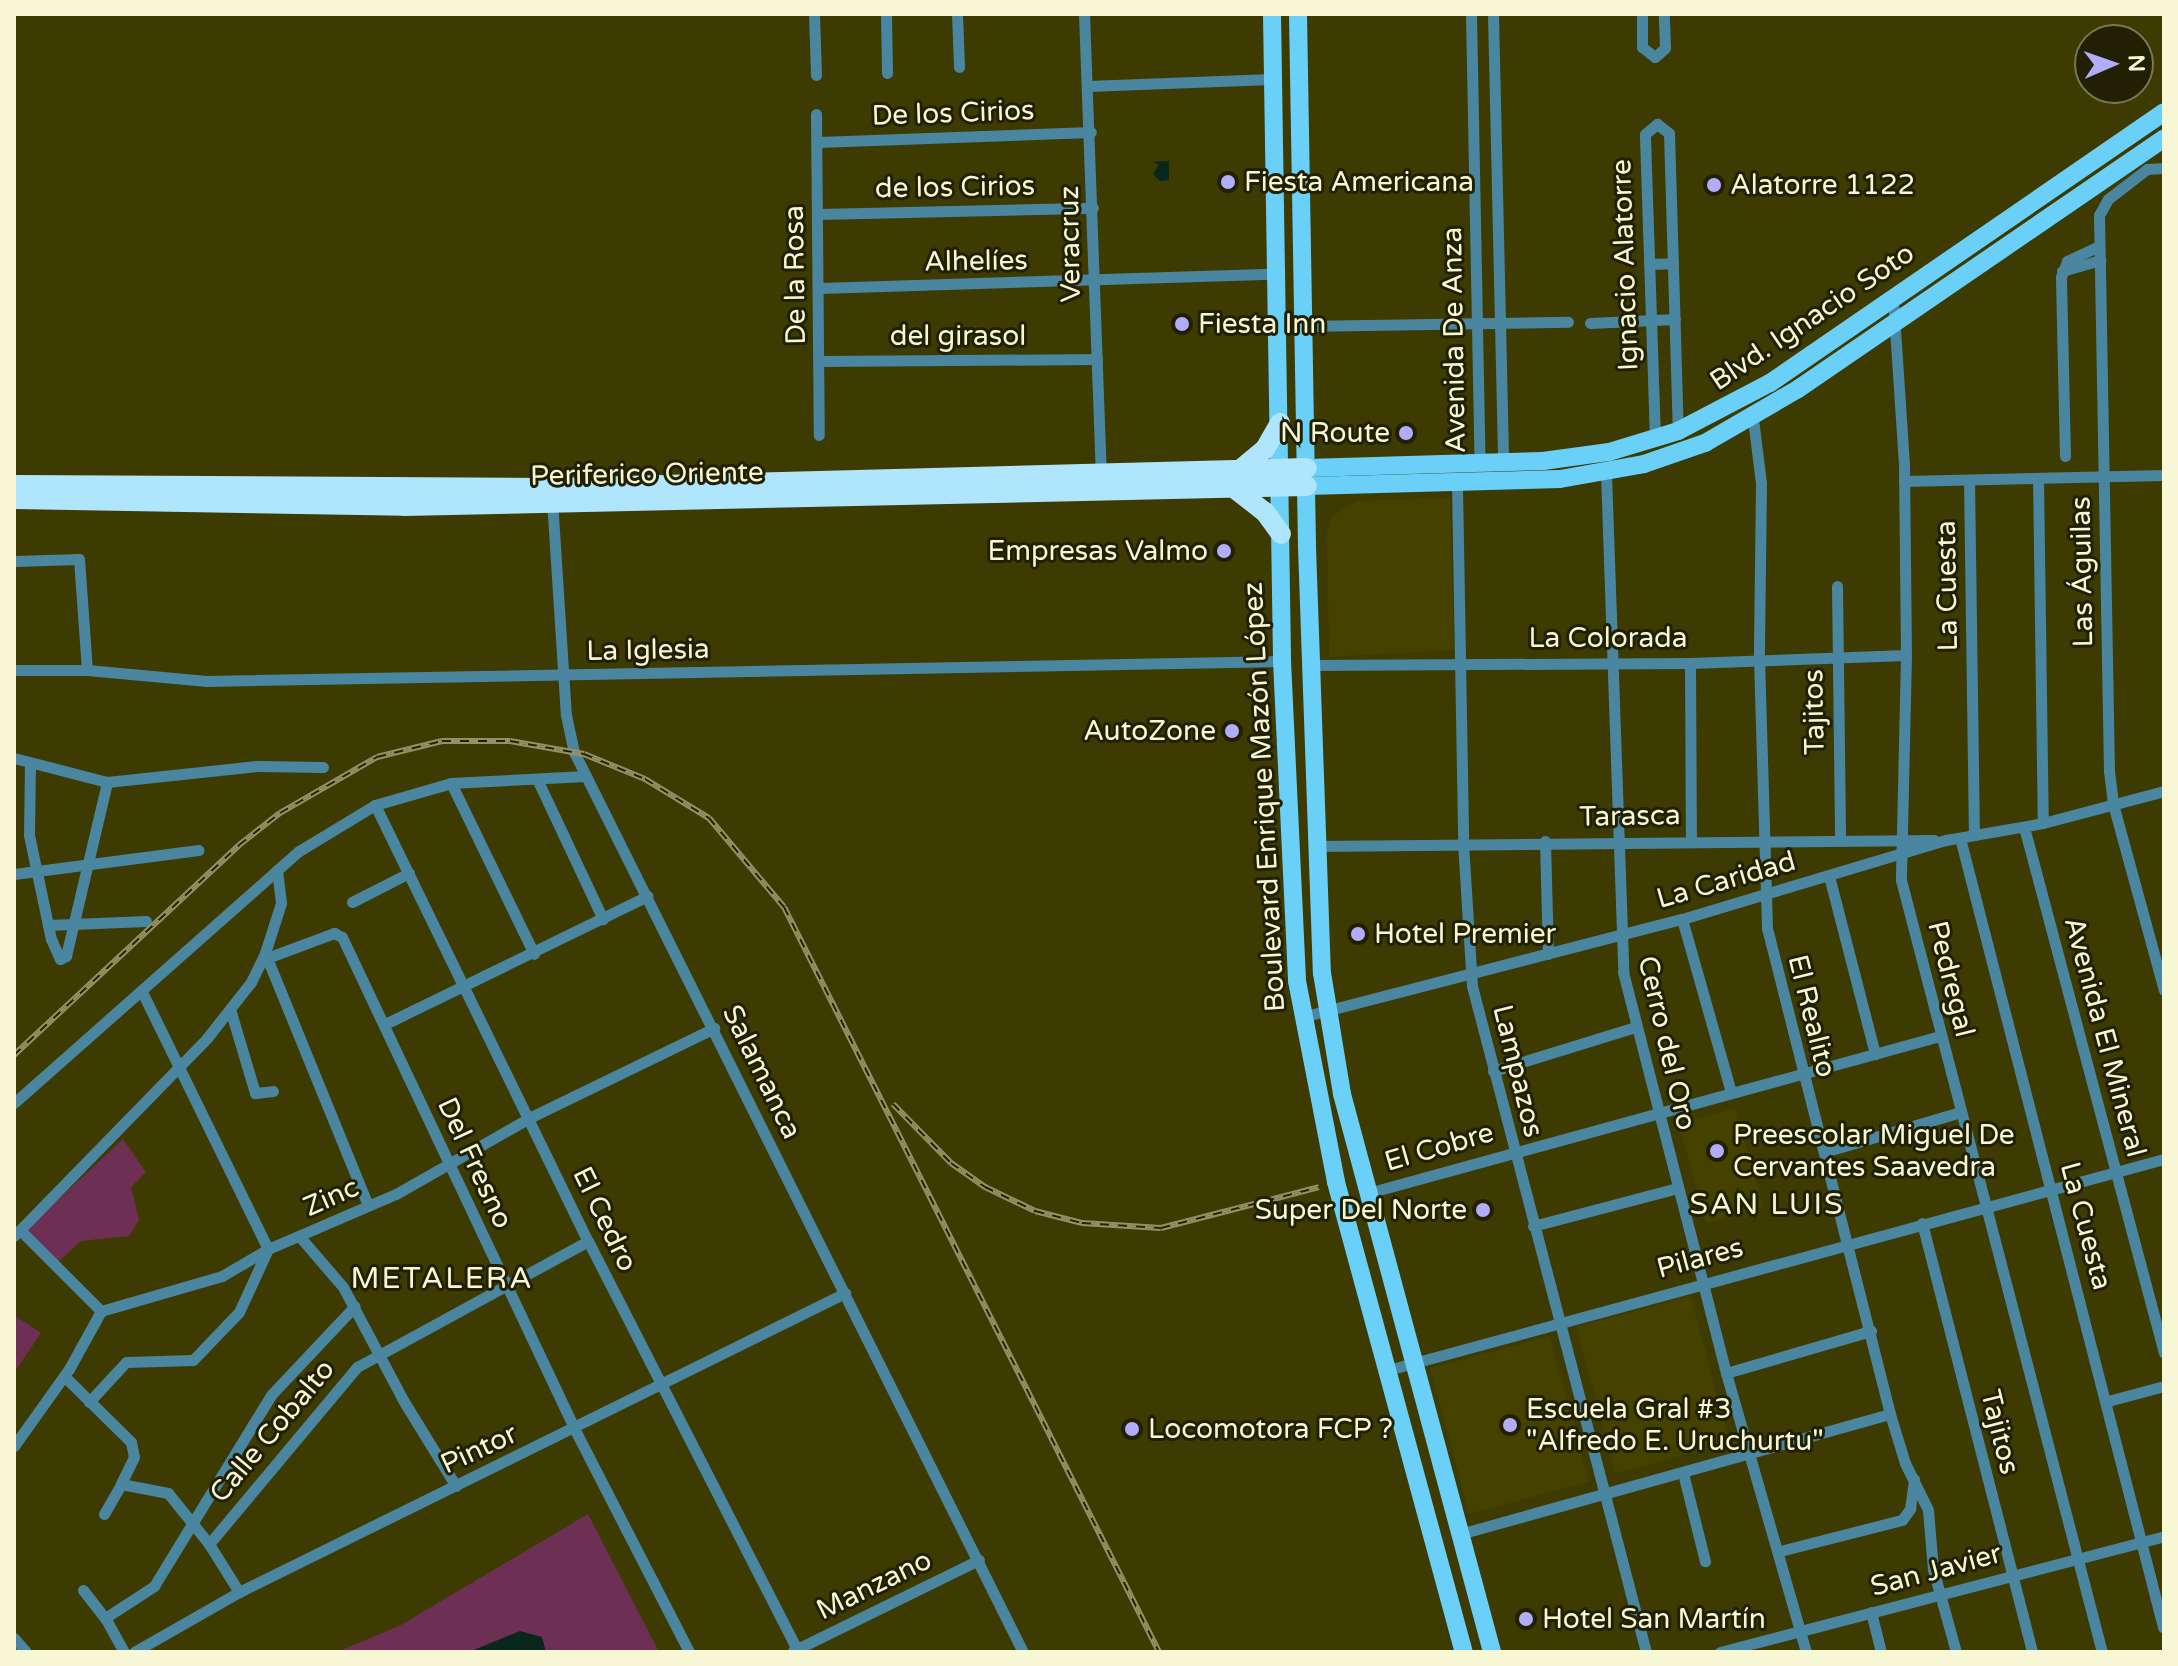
<!DOCTYPE html>
<meta charset="utf-8">
<style>
body{margin:0}
#map{position:relative;width:2178px;height:1666px;overflow:hidden;background:#3d3a02;font-family:"Varela Round",sans-serif}
div>[style]{position:absolute}
[style*='--x']{left:calc(var(--x)*1px);top:calc(var(--y)*1px);width:calc(var(--w)*1px);rotate:calc(var(--a)*1deg)}
.built>*{inset:0;background:#454200;transform-origin:0 0}
.green>*{inset:0;background:#6d3054}
.water>*{inset:0;background:#0a271d}
.street>*{height:11px;margin:-5.5px;padding:0 5.5px;transform-origin:5.5px;border-radius:5.5px;background:#4a869f}
.primary>*{height:18px;margin:-9px;padding:0 9px;transform-origin:9px;border-radius:9px;background:#6ad0f8}
.highway>*{height:20px;margin:-10px;padding:0 10px;transform-origin:10px;border-radius:10px;background:#afe6fe}
.rail>*{height:6px;margin-top:-3px;transform-origin:0;background:repeating-linear-gradient(90deg,#222004 0 9px,#949264 0 18px);box-sizing:border-box;border-block:2px solid #949264}
.dots>*{width:22px;height:22px;translate:-50% -50%;box-sizing:border-box;border:4px solid #222004;border-radius:50%}
span{translate:-50% -50%;white-space:nowrap;text-align:center;line-height:1.15;-webkit-text-stroke:6px #222004;paint-order:stroke}
.street-label{font-size:28px;color:#f8f7d5}
.poi-label{font-size:28px;color:#f8f7d5}
.left{translate:0 -50%;text-align:left}
.right{translate:-100% -50%;text-align:right}
.neighbourhood-label{font-size:30px;color:#f8f7d5;letter-spacing:2px}
.frame{position:absolute;inset:0;border:16px solid #f8f7d5;pointer-events:none}
.north{position:absolute;left:2074px;top:24px;width:80px;height:80px;box-sizing:border-box;background:#222004;border:2px solid #787658;border-radius:50%;rotate:88deg;font-size:22px;font-weight:700;line-height:32px;text-align:center;color:#f8f7d5}
.north::after{content:'';display:block;margin:auto;width:28px;height:36px;background:#b1adfa;clip-path:polygon(50% 0,100% 100%,50% 72%,0 100%)}
</style>
<div id="map">
<div class="built">
<i style="clip-path:polygon(1450px 498px,1454px 650px,1329px 657px,1327px 533px,1331px 516px,1357px 501px)"></i>
<i style="left:1735px;top:1108px;width:103px;height:59px;rotate:74deg"></i>
<i style="left:1691px;top:1296px;width:152px;height:119px;rotate:75deg"></i>
<i style="left:1550px;top:1336px;width:151px;height:124px;rotate:75deg"></i>
</div>
<div class="green">
<i style="clip-path:polygon(123px 1139px,146px 1172px,131px 1187px,139px 1220px,129px 1236px,81px 1241px,57px 1263px,25px 1231px)"></i>
<i style="clip-path:polygon(14px 1315px,41px 1333px,14px 1373px)"></i>
<i style="clip-path:polygon(588px 1514px,659px 1652px,337px 1652px,399px 1626px)"></i>
</div>
<div class="water">
<i style="clip-path:polygon(1169px 161px,1169px 180px,1160px 181px,1153px 174px,1159px 164px,1152px 162px)"></i>
<i style="clip-path:polygon(520px 1631px,542px 1637px,546px 1652px,469px 1652px)"></i>
</div>
<div class="street">
<i style="--x:814;--y:14;--w:61;--a:88.1"></i>
<i style="--x:886;--y:14;--w:59;--a:89"></i>
<i style="--x:957;--y:14;--w:53;--a:87.8"></i>
<i style="--x:1084;--y:14;--w:463;--a:87.9"></i>
<i style="--x:1471;--y:14;--w:451;--a:88.9"></i>
<i style="--x:1493;--y:14;--w:450;--a:88.7"></i>
<i style="--x:1642;--y:14;--w:33;--a:90"></i>
<i style="--x:1642;--y:47;--w:16;--a:38"></i>
<i style="--x:1655;--y:57;--w:13;--a:-42"></i>
<i style="--x:1665;--y:48;--w:34;--a:-92"></i>
<i style="--x:1088;--y:86;--w:186;--a:-2.2"></i>
<i style="--x:816;--y:114;--w:321;--a:89.5"></i>
<i style="--x:818;--y:142;--w:273;--a:-2.1"></i>
<i style="--x:2147;--y:169;--w:49;--a:142.4"></i>
<i style="--x:2108;--y:199;--w:18;--a:119"></i>
<i style="--x:2099;--y:215;--w:556;--a:88.97"></i>
<i style="--x:2109;--y:771;--w:33;--a:83"></i>
<i style="--x:2113;--y:804;--w:193;--a:74.7"></i>
<i style="--x:2147;--y:169;--w:17;--a:-3"></i>
<i style="--x:819;--y:214;--w:274;--a:-1.3"></i>
<i style="--x:1649;--y:264;--w:24;--a:-2"></i>
<i style="--x:2062;--y:271;--w:40;--a:-16"></i>
<i style="--x:820;--y:288;--w:457;--a:-1.8"></i>
<i style="--x:1893;--y:299;--w:166;--a:86.2"></i>
<i style="--x:1904;--y:465;--w:190;--a:89.4"></i>
<i style="--x:1906;--y:655;--w:225;--a:91.3"></i>
<i style="--x:1901;--y:880;--w:798;--a:75.41"></i>
<i style="--x:1590;--y:323;--w:85;--a:-2.7"></i>
<i style="--x:1303;--y:326;--w:265;--a:-0.9"></i>
<i style="--x:820;--y:361;--w:277;--a:-0.4"></i>
<i style="--x:1753;--y:419;--w:64;--a:82.9"></i>
<i style="--x:1761;--y:483;--w:175;--a:90.7"></i>
<i style="--x:1759;--y:658;--w:270;--a:88.3"></i>
<i style="--x:1767;--y:928;--w:501;--a:75.8"></i>
<i style="--x:1890;--y:1414;--w:51;--a:73"></i>
<i style="--x:1905;--y:1463;--w:52;--a:63.9"></i>
<i style="--x:1928;--y:1510;--w:59;--a:85.2"></i>
<i style="--x:1933;--y:1569;--w:86;--a:74.5"></i>
<i style="--x:1655;--y:439;--w:305;--a:-91.9"></i>
<i style="--x:1645;--y:134;--w:16;--a:-40"></i>
<i style="--x:1657;--y:124;--w:15;--a:37"></i>
<i style="--x:1669;--y:133;--w:298;--a:88.3"></i>
<i style="--x:2065;--y:456;--w:179;--a:-91.3"></i>
<i style="--x:2061;--y:277;--w:17;--a:-69"></i>
<i style="--x:2067;--y:261;--w:35;--a:-25"></i>
<i style="--x:1606;--y:474;--w:498;--a:88"></i>
<i style="--x:1623;--y:972;--w:414;--a:75.6"></i>
<i style="--x:1726;--y:1373;--w:290;--a:74"></i>
<i style="--x:2038;--y:479;--w:344;--a:89.2"></i>
<i style="--x:1969;--y:480;--w:355;--a:89.2"></i>
<i style="--x:1904;--y:481;--w:260;--a:-1.3"></i>
<i style="--x:1457;--y:486;--w:357;--a:89"></i>
<i style="--x:1463;--y:843;--w:143;--a:86.4"></i>
<i style="--x:1472;--y:986;--w:688;--a:75.36"></i>
<i style="--x:552;--y:500;--w:215;--a:86.3"></i>
<i style="--x:566;--y:715;--w:38;--a:78"></i>
<i style="--x:574;--y:752;--w:1006;--a:63.49"></i>
<i style="--x:14;--y:561;--w:65;--a:-1.8"></i>
<i style="--x:79;--y:559;--w:111;--a:85.9"></i>
<i style="--x:1837;--y:586;--w:252;--a:89.3"></i>
<i style="--x:1690;--y:663;--w:176;--a:89.7"></i>
<i style="--x:1310;--y:665;--w:380;--a:-0.3"></i>
<i style="--x:1690;--y:663;--w:216;--a:-2.1"></i>
<i style="--x:14;--y:670;--w:73;--a:0"></i>
<i style="--x:87;--y:670;--w:120;--a:5.3"></i>
<i style="--x:206;--y:681;--w:1076;--a:-1.06"></i>
<i style="--x:14;--y:758;--w:96;--a:14.5"></i>
<i style="--x:107;--y:782;--w:151;--a:-6.1"></i>
<i style="--x:257;--y:766;--w:66;--a:0.9"></i>
<i style="--x:30;--y:763;--w:72;--a:90.8"></i>
<i style="--x:29;--y:835;--w:106;--a:78.1"></i>
<i style="--x:51;--y:939;--w:22;--a:66"></i>
<i style="--x:60;--y:959;--w:7;--a:-27"></i>
<i style="--x:66;--y:956;--w:179;--a:-76.7"></i>
<i style="--x:537;--y:779;--w:155;--a:64.8"></i>
<i style="--x:451;--y:783;--w:190;--a:64.1"></i>
<i style="--x:375;--y:805;--w:485;--a:64"></i>
<i style="--x:588;--y:1241;--w:462;--a:62.9"></i>
<i style="--x:2024;--y:827;--w:544;--a:75.1"></i>
<i style="--x:1960;--y:838;--w:815;--a:75.57"></i>
<i style="--x:1545;--y:841;--w:113;--a:88.5"></i>
<i style="--x:1315;--y:846;--w:619;--a:-0.56"></i>
<i style="--x:277;--y:870;--w:33;--a:83"></i>
<i style="--x:281;--y:903;--w:52;--a:107.7"></i>
<i style="--x:265;--y:953;--w:273;--a:67.8"></i>
<i style="--x:14;--y:874;--w:186;--a:-7.4"></i>
<i style="--x:1829;--y:876;--w:184;--a:75.5"></i>
<i style="--x:352;--y:902;--w:64;--a:-27"></i>
<i style="--x:1682;--y:919;--w:180;--a:74.2"></i>
<i style="--x:48;--y:925;--w:98;--a:-2.3"></i>
<i style="--x:267;--y:958;--w:72;--a:-20.5"></i>
<i style="--x:334;--y:933;--w:9;--a:27"></i>
<i style="--x:342;--y:937;--w:545;--a:64.7"></i>
<i style="--x:575;--y:1430;--w:250;--a:62.8"></i>
<i style="--x:230;--y:1009;--w:88;--a:73.4"></i>
<i style="--x:255;--y:1093;--w:18;--a:-6"></i>
<i style="--x:1302;--y:1017;--w:392;--a:-14.5"></i>
<i style="--x:1682;--y:919;--w:276;--a:-16.7"></i>
<i style="--x:1946;--y:840;--w:98;--a:-9.9"></i>
<i style="--x:2043;--y:823;--w:125;--a:-14.8"></i>
<i style="--x:385;--y:1024;--w:292;--a:-26"></i>
<i style="--x:1493;--y:1071;--w:149;--a:-17.2"></i>
<i style="--x:14;--y:1103;--w:380;--a:-41.5"></i>
<i style="--x:299;--y:851;--w:89;--a:-31.2"></i>
<i style="--x:375;--y:805;--w:79;--a:-16.1"></i>
<i style="--x:451;--y:783;--w:135;--a:-3"></i>
<i style="--x:1824;--y:1152;--w:143;--a:-16.3"></i>
<i style="--x:1368;--y:1193;--w:593;--a:-15.35"></i>
<i style="--x:1922;--y:1223;--w:443;--a:75.6"></i>
<i style="--x:1533;--y:1226;--w:150;--a:-14.7"></i>
<i style="--x:20;--y:1230;--w:115;--a:45"></i>
<i style="--x:14;--y:1236;--w:277;--a:-45.7"></i>
<i style="--x:207;--y:1038;--w:71;--a:-51.8"></i>
<i style="--x:251;--y:982;--w:32;--a:-64"></i>
<i style="--x:300;--y:1237;--w:66;--a:49.3"></i>
<i style="--x:343;--y:1287;--w:128;--a:62"></i>
<i style="--x:403;--y:1400;--w:101;--a:58.4"></i>
<i style="--x:1388;--y:1370;--w:804;--a:-15.21"></i>
<i style="--x:1726;--y:1373;--w:151;--a:-16.2"></i>
<i style="--x:64;--y:1376;--w:94;--a:44.6"></i>
<i style="--x:131;--y:1442;--w:15;--a:79"></i>
<i style="--x:134;--y:1457;--w:30;--a:116"></i>
<i style="--x:121;--y:1484;--w:48;--a:10.8"></i>
<i style="--x:168;--y:1493;--w:65;--a:51.2"></i>
<i style="--x:209;--y:1544;--w:57;--a:58"></i>
<i style="--x:2108;--y:1401;--w:58;--a:-15"></i>
<i style="--x:89;--y:1402;--w:54;--a:-47.2"></i>
<i style="--x:126;--y:1362;--w:67;--a:-1.7"></i>
<i style="--x:193;--y:1360;--w:66;--a:-46.2"></i>
<i style="--x:239;--y:1312;--w:69;--a:-65.3"></i>
<i style="--x:268;--y:1249;--w:288;--a:-116.1"></i>
<i style="--x:14;--y:1446;--w:95;--a:-54.5"></i>
<i style="--x:69;--y:1369;--w:66;--a:-61.1"></i>
<i style="--x:101;--y:1311;--w:126;--a:-16.1"></i>
<i style="--x:222;--y:1276;--w:53;--a:-30.4"></i>
<i style="--x:268;--y:1249;--w:139;--a:-23.3"></i>
<i style="--x:396;--y:1194;--w:153;--a:-29.7"></i>
<i style="--x:529;--y:1118;--w:206;--a:-25.9"></i>
<i style="--x:1683;--y:1473;--w:91;--a:76"></i>
<i style="--x:104;--y:1514;--w:34;--a:-60"></i>
<i style="--x:1460;--y:1534;--w:446;--a:-15.6"></i>
<i style="--x:209;--y:1544;--w:231;--a:-50.1"></i>
<i style="--x:357;--y:1367;--w:263;--a:-28.6"></i>
<i style="--x:1780;--y:1551;--w:126;--a:-14.3"></i>
<i style="--x:1902;--y:1520;--w:14;--a:-54"></i>
<i style="--x:1910;--y:1509;--w:30;--a:-82"></i>
<i style="--x:83;--y:1590;--w:36;--a:52"></i>
<i style="--x:1871;--y:1612;--w:41;--a:76"></i>
<i style="--x:14;--y:1638;--w:18;--a:49"></i>
<i style="--x:793;--y:1651;--w:207;--a:-26.1"></i>
<i style="--x:124;--y:1652;--w:39;--a:-119"></i>
<i style="--x:105;--y:1618;--w:59;--a:-33.1"></i>
<i style="--x:154;--y:1586;--w:224;--a:-58.5"></i>
<i style="--x:271;--y:1395;--w:122;--a:-46.7"></i>
<i style="--x:134;--y:1652;--w:121;--a:-29.7"></i>
<i style="--x:239;--y:1592;--w:676;--a:-26.26"></i>
<i style="--x:1720;--y:1652;--w:459;--a:-14.6"></i>
</div>
<div class="primary">
<i style="--x:1272;--y:14;--w:647;--a:89.11"></i>
<i style="--x:1282;--y:661;--w:320;--a:87.3"></i>
<i style="--x:1297;--y:981;--w:205;--a:79"></i>
<i style="--x:1336;--y:1182;--w:487;--a:74.8"></i>
<i style="--x:1298;--y:14;--w:533;--a:89.03"></i>
<i style="--x:1307;--y:547;--w:426;--a:88"></i>
<i style="--x:1322;--y:973;--w:123;--a:80.6"></i>
<i style="--x:1342;--y:1094;--w:578;--a:74.95"></i>
<i style="--x:1307;--y:468;--w:236;--a:-1.7"></i>
<i style="--x:1543;--y:461;--w:67;--a:-7.8"></i>
<i style="--x:1609;--y:452;--w:72;--a:-16.9"></i>
<i style="--x:1678;--y:431;--w:104;--a:-27.6"></i>
<i style="--x:1770;--y:383;--w:478;--a:-34.5"></i>
<i style="--x:1307;--y:486;--w:253;--a:-1.6"></i>
<i style="--x:1560;--y:479;--w:85;--a:-10.1"></i>
<i style="--x:1644;--y:464;--w:65;--a:-19"></i>
<i style="--x:1705;--y:443;--w:108;--a:-30.1"></i>
<i style="--x:1798;--y:389;--w:444;--a:-34.4"></i>
</div>
<div class="highway">
<i style="--x:1241;--y:469;--w:31;--a:-40"></i>
<i style="--x:1265;--y:449;--w:30;--a:-60"></i>
<i style="--x:14;--y:485;--w:538;--a:0.32"></i>
<i style="--x:552;--y:488;--w:755;--a:-1.52"></i>
<i style="--x:1234;--y:488;--w:39;--a:38"></i>
<i style="--x:1265;--y:512;--w:27;--a:54"></i>
<i style="--x:14;--y:499;--w:390;--a:1"></i>
<i style="--x:404;--y:506;--w:903;--a:-1.27"></i>
</div>
<div class="rail">
<i style="--x:14;--y:1055;--w:308;--a:-43"></i>
<i style="--x:239;--y:845;--w:52;--a:-38"></i>
<i style="--x:280;--y:813;--w:112;--a:-30"></i>
<i style="--x:377;--y:757;--w:67;--a:-13.8"></i>
<i style="--x:442;--y:741;--w:68;--a:0"></i>
<i style="--x:510;--y:741;--w:75;--a:10"></i>
<i style="--x:584;--y:754;--w:66;--a:22.3"></i>
<i style="--x:645;--y:779;--w:75;--a:31.4"></i>
<i style="--x:709;--y:818;--w:116;--a:49.9"></i>
<i style="--x:784;--y:907;--w:834;--a:63.28"></i>
<i style="--x:893;--y:1104;--w:83;--a:45.5"></i>
<i style="--x:951;--y:1163;--w:42;--a:35.2"></i>
<i style="--x:985;--y:1187;--w:55;--a:25.6"></i>
<i style="--x:1035;--y:1211;--w:49;--a:14.3"></i>
<i style="--x:1082;--y:1223;--w:79;--a:3.6"></i>
<i style="--x:1161;--y:1228;--w:163;--a:-14.5"></i>
</div>
<div class="dots">
<i style="left:1228px;top:182px;background:#b1adfa"></i>
<i style="left:1714px;top:185px;background:#b1adfa"></i>
<i style="left:1182px;top:324px;background:#b1adfa"></i>
<i style="left:1406px;top:433px;background:#b1adfa"></i>
<i style="left:1224px;top:551px;background:#b1adfa"></i>
<i style="left:1232px;top:731px;background:#b1adfa"></i>
<i style="left:1358px;top:934px;background:#b1adfa"></i>
<i style="left:1717px;top:1151px;background:#b1adfa"></i>
<i style="left:1483px;top:1210px;background:#b1adfa"></i>
<i style="left:1510px;top:1425px;background:#b1adfa"></i>
<i style="left:1132px;top:1429px;background:#b1adfa"></i>
<i style="left:1526px;top:1619px;background:#b1adfa"></i>
</div>
<div class="street-label">
<span style="left:953px;top:113px;rotate:-2deg">De los Cirios</span>
<span style="left:955px;top:187px;rotate:-1deg">de los Cirios</span>
<span style="left:1070px;top:244px;rotate:-91deg">Veracruz</span>
<span style="left:976px;top:261px;rotate:-1deg">Alhelíes</span>
<span style="left:1625px;top:265px;rotate:-92deg">Ignacio Alatorre</span>
<span style="left:795px;top:275px;rotate:-91deg">De la Rosa</span>
<span style="left:1812px;top:317px;rotate:-34deg">Blvd. Ignacio Soto</span>
<span style="left:958px;top:336px">del girasol</span>
<span style="left:1454px;top:340px;rotate:-91deg">Avenida De Anza</span>
<span style="left:647px;top:474px;rotate:-1deg">Periferico Oriente</span>
<span style="left:2082px;top:572px;rotate:-91deg">Las Águilas</span>
<span style="left:1947px;top:586px;rotate:-91deg">La Cuesta</span>
<span style="left:1608px;top:638px">La Colorada</span>
<span style="left:648px;top:650px;rotate:-1deg">La Iglesia</span>
<span style="left:1814px;top:712px;rotate:-91deg">Tajitos</span>
<span style="left:1264px;top:797px;rotate:-93deg">Boulevard Enrique Mazón López</span>
<span style="left:1630px;top:816px;rotate:-1deg">Tarasca</span>
<span style="left:1726px;top:880px;rotate:-16deg">La Caridad</span>
<span style="left:1951px;top:979px;rotate:76deg">Pedregal</span>
<span style="left:1812px;top:1016px;rotate:76deg">El Realito</span>
<span style="left:2105px;top:1037px;rotate:75deg">Avenida El Mineral</span>
<span style="left:1667px;top:1043px;rotate:77deg">Cerro del Oro</span>
<span style="left:1518px;top:1071px;rotate:76deg">Lampazos</span>
<span style="left:762px;top:1072px;rotate:64deg">Salamanca</span>
<span style="left:1439px;top:1147px;rotate:-16deg">El Cobre</span>
<span style="left:475px;top:1163px;rotate:65deg">Del Fresno</span>
<span style="left:331px;top:1197px;rotate:-24deg">Zinc</span>
<span style="left:605px;top:1219px;rotate:64deg">El Cedro</span>
<span style="left:2086px;top:1226px;rotate:75deg">La Cuesta</span>
<span style="left:1700px;top:1258px;rotate:-15deg">Pilares</span>
<span style="left:272px;top:1431px;rotate:-50deg">Calle Cobalto</span>
<span style="left:2000px;top:1432px;rotate:76deg">Tajitos</span>
<span style="left:479px;top:1449px;rotate:-25deg">Pintor</span>
<span style="left:1936px;top:1570px;rotate:-15deg">San Javier</span>
<span style="left:874px;top:1585px;rotate:-26deg">Manzano</span>
</div>
<div class="poi-label">
<span class="left" style="left:1244px;top:182px">Fiesta Americana</span>
<span class="left" style="left:1730px;top:185px">Alatorre 1122</span>
<span class="left" style="left:1198px;top:324px">Fiesta Inn</span>
<span class="right" style="left:1390px;top:433px">N Route</span>
<span class="right" style="left:1208px;top:551px">Empresas Valmo</span>
<span class="right" style="left:1216px;top:731px">AutoZone</span>
<span class="left" style="left:1374px;top:934px">Hotel Premier</span>
<span class="left" style="left:1733px;top:1151px">Preescolar Miguel De<br>Cervantes Saavedra</span>
<span class="right" style="left:1467px;top:1210px">Super Del Norte</span>
<span class="left" style="left:1526px;top:1425px">Escuela Gral #3<br>"Alfredo E. Uruchurtu"</span>
<span class="left" style="left:1148px;top:1429px">Locomotora FCP ?</span>
<span class="left" style="left:1542px;top:1619px">Hotel San Martín</span>
</div>
<div class="neighbourhood-label">
<span style="left:1767px;top:1205px">SAN LUIS</span>
<span style="left:442px;top:1279px">METALERA</span>
</div>
<div class="frame"></div>
<div class="north">N</div>
</div>
